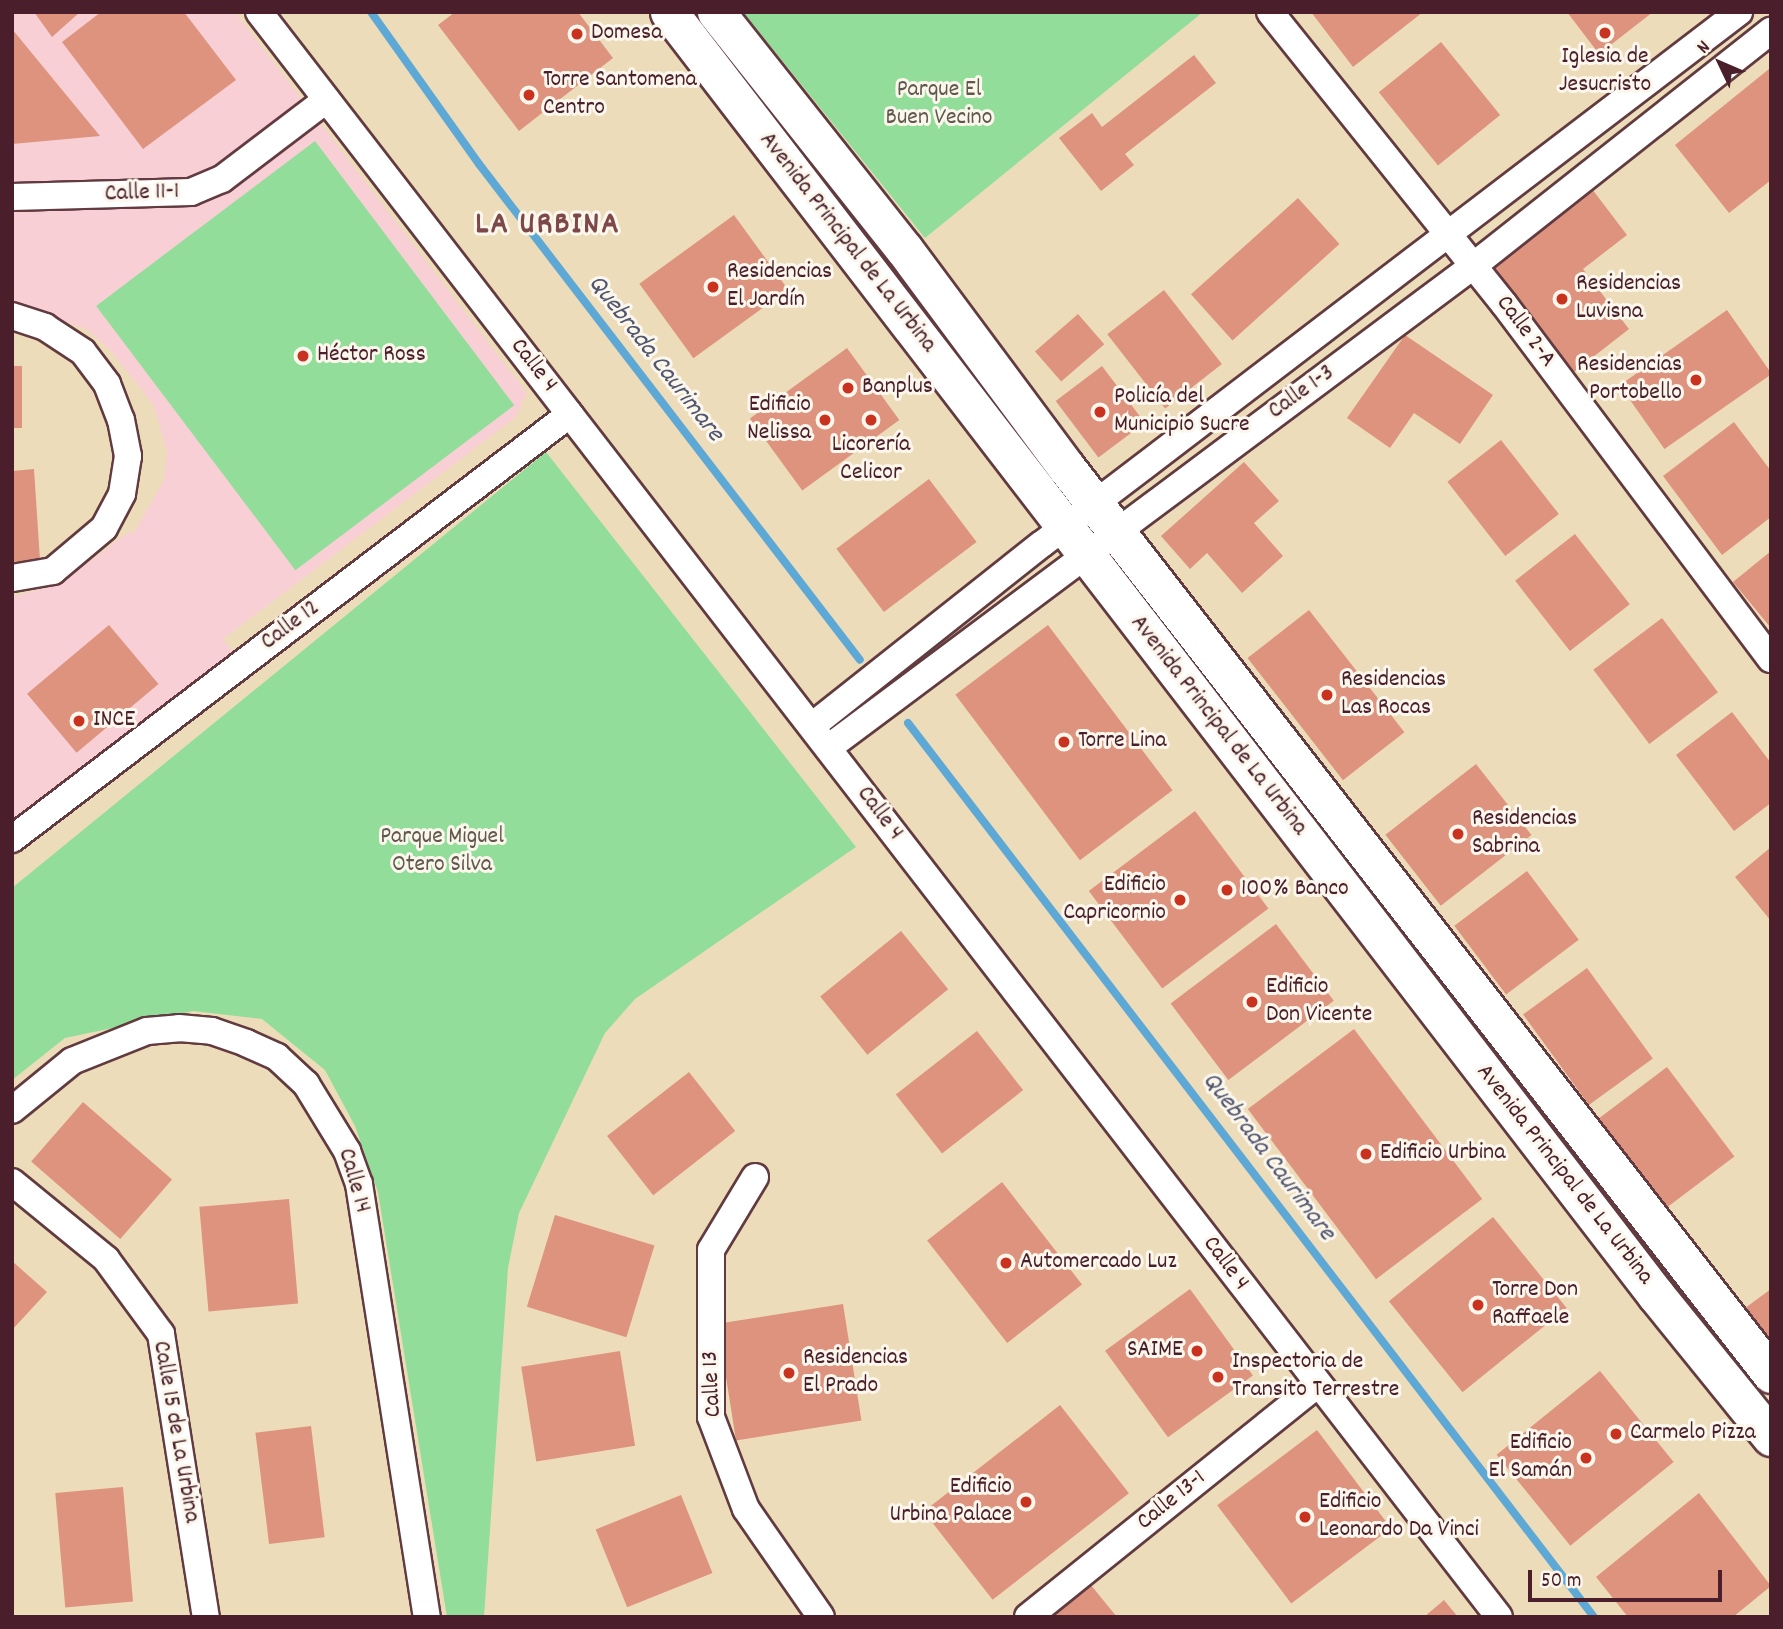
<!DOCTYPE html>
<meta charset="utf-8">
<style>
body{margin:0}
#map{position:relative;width:1783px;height:1629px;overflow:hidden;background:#eddcba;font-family:Dekko,sans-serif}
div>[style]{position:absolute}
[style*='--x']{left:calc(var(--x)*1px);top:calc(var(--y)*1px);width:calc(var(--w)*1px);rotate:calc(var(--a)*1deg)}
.built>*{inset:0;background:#f7cfd4}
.green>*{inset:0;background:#92dd9a;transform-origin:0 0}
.stream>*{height:8px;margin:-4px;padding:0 4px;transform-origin:4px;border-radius:4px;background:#5ea8d6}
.building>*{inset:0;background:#de937e;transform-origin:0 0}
.roads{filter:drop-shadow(2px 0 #623b40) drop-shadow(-2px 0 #623b40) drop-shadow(0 2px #623b40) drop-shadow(0 -2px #623b40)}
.street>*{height:26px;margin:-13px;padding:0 13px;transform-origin:13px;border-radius:13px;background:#fff}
.secondary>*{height:37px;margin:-18.5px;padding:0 18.5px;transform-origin:18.5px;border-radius:18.5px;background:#fff}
.dots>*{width:19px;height:19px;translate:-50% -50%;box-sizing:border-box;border:4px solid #fbf7ec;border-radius:50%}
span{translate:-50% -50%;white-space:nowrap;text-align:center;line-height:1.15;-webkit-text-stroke:6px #fbf7ec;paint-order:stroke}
.poi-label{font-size:24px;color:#4a1f2b}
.left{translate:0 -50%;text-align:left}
.right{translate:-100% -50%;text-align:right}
.park-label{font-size:24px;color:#60584c}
.street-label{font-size:24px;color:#4a1f2b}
.water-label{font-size:26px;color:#52566f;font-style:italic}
.district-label{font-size:32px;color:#7e4848;font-weight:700;letter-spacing:2px}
.frame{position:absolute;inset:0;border:14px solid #4a1f2b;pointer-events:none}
.north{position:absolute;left:1685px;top:28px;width:70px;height:70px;-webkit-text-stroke:5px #fbf7ec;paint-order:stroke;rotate:314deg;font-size:19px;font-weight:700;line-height:28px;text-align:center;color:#4a1f2b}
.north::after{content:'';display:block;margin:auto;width:24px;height:32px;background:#4a1f2b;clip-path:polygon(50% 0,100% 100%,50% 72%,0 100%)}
.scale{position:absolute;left:1528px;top:1570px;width:194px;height:32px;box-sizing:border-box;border:4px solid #4a1f2b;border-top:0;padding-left:9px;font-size:21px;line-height:24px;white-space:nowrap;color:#4a1f2b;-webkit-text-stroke:5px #fbf7ec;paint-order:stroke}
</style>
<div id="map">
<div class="built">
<i style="clip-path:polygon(12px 12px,235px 12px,527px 393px,515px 418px,223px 639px,235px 654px,12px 819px,12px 597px,59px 584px,130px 531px,133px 534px,164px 480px,167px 452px,154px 406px,112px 352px,88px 330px,12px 302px)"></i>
</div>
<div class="green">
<i style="clip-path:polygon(743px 12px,1203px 12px,925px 238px)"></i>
<i style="left:315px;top:141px;width:331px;height:274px;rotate:53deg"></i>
<i style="clip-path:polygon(546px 452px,856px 847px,635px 999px,605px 1033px,519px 1213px,508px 1268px,484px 1617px,447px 1617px,378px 1192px,355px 1126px,325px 1070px,262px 1019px,193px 1011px,65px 1038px,12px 1080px,12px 888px)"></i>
</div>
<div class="stream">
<i style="--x:371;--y:12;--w:186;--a:54.6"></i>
<i style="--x:479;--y:164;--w:625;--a:52.47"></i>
<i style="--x:908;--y:723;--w:1127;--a:52.5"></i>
</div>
<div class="building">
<i style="clip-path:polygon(34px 12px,80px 12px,52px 37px)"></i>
<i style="clip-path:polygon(101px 12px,184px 12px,236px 80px,143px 149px,62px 42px)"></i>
<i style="clip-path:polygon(455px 12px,578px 12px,613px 58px,519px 131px,438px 25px)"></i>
<i style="clip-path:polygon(1311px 12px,1423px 12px,1353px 67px)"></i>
<i style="clip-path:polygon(1567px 12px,1653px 12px,1599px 54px)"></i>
<i style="clip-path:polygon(12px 29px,100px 136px,12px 144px)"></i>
<i style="left:1441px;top:42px;width:94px;height:80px;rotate:51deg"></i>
<i style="clip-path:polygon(1194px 55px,1216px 83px,1125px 154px,1134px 165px,1101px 191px,1059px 138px,1092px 113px,1102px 127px)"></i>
<i style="clip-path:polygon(1769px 69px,1771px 180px,1729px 213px,1675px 145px)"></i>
<i style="clip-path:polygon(1592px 189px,1627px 235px,1583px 269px,1629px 329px,1574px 372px,1492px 266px)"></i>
<i style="left:1298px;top:198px;width:62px;height:144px;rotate:48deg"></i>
<i style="left:734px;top:215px;width:92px;height:117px;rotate:54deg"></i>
<i style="left:1164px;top:290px;width:94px;height:72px;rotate:52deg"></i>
<i style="left:1727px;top:310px;width:78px;height:131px;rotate:55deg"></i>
<i style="left:1078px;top:314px;width:40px;height:57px;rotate:49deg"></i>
<i style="clip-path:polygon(1405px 335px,1493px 395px,1460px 444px,1414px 413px,1390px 448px,1347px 418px)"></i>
<i style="left:847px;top:348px;width:89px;height:120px;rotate:54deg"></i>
<i style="left:12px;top:366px;width:10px;height:62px"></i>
<i style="left:1102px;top:366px;width:71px;height:58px;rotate:53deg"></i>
<i style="clip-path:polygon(1734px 422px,1771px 471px,1771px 517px,1722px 555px,1663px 476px)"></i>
<i style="left:1501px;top:440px;width:94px;height:68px;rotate:52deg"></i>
<i style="clip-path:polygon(1244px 462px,1279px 501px,1254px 523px,1283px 556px,1242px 593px,1207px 553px,1190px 569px,1161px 536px)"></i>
<i style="clip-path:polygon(34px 469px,40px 560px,12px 562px,12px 471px)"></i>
<i style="left:929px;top:479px;width:79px;height:116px;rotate:53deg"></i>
<i style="left:1575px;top:534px;width:89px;height:76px;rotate:52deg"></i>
<i style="clip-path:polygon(1771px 551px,1771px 628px,1733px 582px)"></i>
<i style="left:1309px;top:610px;width:155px;height:78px;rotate:52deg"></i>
<i style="left:1662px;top:618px;width:93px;height:86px;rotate:53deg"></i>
<i style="left:109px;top:625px;width:77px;height:107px;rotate:50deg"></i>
<i style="left:1048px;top:625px;width:207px;height:116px;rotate:53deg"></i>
<i style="clip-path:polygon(1732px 712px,1771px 763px,1771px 803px,1734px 831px,1676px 755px)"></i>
<i style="left:1476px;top:764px;width:90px;height:115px;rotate:52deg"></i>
<i style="left:1195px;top:811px;width:122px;height:133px;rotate:53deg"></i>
<i style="clip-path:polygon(1771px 847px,1771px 921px,1735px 877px)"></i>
<i style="left:1527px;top:871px;width:86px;height:91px;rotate:53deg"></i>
<i style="left:1276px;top:924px;width:96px;height:132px;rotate:53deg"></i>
<i style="left:901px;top:931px;width:75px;height:104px;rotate:51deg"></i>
<i style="left:1587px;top:968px;width:112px;height:79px;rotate:54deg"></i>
<i style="left:1354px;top:1029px;width:213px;height:133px;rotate:53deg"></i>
<i style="left:977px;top:1031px;width:75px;height:103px;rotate:52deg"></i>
<i style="left:1667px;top:1067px;width:112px;height:88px;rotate:53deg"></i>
<i style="left:689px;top:1072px;width:75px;height:104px;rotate:52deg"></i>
<i style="left:83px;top:1102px;width:118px;height:79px;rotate:41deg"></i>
<i style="left:1002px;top:1182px;width:130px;height:95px;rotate:52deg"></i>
<i style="left:289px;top:1199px;width:105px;height:90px;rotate:85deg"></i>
<i style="left:555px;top:1215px;width:104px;height:96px;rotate:17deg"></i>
<i style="left:1493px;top:1217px;width:117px;height:134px;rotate:51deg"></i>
<i style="clip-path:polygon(12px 1261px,47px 1292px,12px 1330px)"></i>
<i style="left:1190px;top:1289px;width:107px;height:105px;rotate:54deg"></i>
<i style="clip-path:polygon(1771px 1289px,1771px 1351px,1741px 1311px)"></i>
<i style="left:843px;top:1304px;width:118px;height:127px;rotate:81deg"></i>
<i style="left:620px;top:1351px;width:96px;height:100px;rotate:81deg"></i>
<i style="left:1600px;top:1371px;width:117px;height:133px;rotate:51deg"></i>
<i style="left:1060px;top:1405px;width:112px;height:173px;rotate:52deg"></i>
<i style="left:311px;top:1426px;width:112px;height:56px;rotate:83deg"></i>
<i style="left:1317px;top:1430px;width:123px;height:125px;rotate:53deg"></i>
<i style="left:123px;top:1487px;width:115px;height:68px;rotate:85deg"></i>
<i style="clip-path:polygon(1699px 1493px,1771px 1586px,1733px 1617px,1628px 1617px,1596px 1577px)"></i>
<i style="left:681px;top:1495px;width:84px;height:92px;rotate:68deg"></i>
<i style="clip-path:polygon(1090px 1584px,1117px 1617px,1052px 1617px)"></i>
<i style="clip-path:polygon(1444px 1600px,1458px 1617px,1424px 1617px)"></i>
</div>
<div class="roads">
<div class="street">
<i style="--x:259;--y:12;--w:2028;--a:52.31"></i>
<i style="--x:1270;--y:12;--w:374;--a:51.3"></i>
<i style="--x:1504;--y:304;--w:444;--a:53.1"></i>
<i style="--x:12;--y:197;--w:179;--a:-1.6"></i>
<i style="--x:191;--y:192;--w:34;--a:-23"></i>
<i style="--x:222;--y:179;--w:131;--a:-37.2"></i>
<i style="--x:12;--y:316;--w:35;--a:18"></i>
<i style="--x:45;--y:327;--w:45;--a:33.3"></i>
<i style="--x:83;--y:352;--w:40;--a:53"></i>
<i style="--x:107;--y:384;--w:39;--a:69"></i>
<i style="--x:121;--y:420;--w:37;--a:79"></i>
<i style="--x:128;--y:456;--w:38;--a:99"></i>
<i style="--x:122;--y:494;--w:38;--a:118"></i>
<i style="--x:104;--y:528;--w:67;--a:139.9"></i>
<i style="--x:53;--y:571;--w:42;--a:170.3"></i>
<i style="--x:812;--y:726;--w:293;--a:-38.4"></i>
<i style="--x:1042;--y:544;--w:877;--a:-37.35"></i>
<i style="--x:828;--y:748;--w:805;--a:-36.77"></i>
<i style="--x:1473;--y:266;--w:380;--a:-38.3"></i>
<i style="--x:12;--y:839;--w:701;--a:-37.29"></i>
<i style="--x:12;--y:1110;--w:77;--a:-39.2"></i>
<i style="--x:72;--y:1061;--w:81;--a:-21.8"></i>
<i style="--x:147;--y:1031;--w:32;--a:-5"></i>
<i style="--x:179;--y:1028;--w:33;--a:5"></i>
<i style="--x:212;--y:1031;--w:36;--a:19"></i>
<i style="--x:246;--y:1043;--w:34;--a:24"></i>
<i style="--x:277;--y:1057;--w:40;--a:43"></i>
<i style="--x:306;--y:1084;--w:79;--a:58.5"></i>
<i style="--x:347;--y:1151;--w:35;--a:70"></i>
<i style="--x:359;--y:1184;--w:438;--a:81.1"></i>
<i style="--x:755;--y:1177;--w:85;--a:121.1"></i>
<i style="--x:711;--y:1250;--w:167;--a:90"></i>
<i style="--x:711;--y:1417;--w:98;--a:69.2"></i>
<i style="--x:746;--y:1509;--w:131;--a:55.2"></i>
<i style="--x:12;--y:1182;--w:122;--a:39.3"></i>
<i style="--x:106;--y:1259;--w:93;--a:53.7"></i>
<i style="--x:161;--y:1334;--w:287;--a:81"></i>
<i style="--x:1028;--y:1617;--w:371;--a:-38.8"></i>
</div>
<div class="secondary">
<i style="--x:669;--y:12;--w:1619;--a:52.43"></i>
<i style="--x:1656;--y:1295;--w:183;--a:51"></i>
<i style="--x:716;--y:12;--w:303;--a:51.6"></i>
<i style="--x:904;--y:249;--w:272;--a:53.4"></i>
<i style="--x:1066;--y:467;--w:1149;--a:52.14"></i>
</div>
</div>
<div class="dots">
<i style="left:1605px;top:33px;background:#c8321e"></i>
<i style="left:577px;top:34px;background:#c8321e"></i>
<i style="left:529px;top:95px;background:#c8321e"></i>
<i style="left:713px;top:287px;background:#c8321e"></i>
<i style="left:1562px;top:299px;background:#c8321e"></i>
<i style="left:303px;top:356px;background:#c8321e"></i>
<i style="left:1696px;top:380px;background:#c8321e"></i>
<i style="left:848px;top:388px;background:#c8321e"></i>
<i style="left:1100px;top:412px;background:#c8321e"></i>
<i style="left:825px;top:420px;background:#c8321e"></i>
<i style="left:871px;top:420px;background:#c8321e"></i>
<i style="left:1327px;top:695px;background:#c8321e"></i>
<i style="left:79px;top:721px;background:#c8321e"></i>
<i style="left:1064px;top:742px;background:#c8321e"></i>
<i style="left:1458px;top:834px;background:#c8321e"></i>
<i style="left:1227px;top:890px;background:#c8321e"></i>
<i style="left:1180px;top:900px;background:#c8321e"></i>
<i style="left:1252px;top:1002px;background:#c8321e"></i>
<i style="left:1366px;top:1154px;background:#c8321e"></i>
<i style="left:1006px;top:1263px;background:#c8321e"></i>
<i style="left:1478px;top:1305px;background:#c8321e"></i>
<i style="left:1197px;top:1351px;background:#c8321e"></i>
<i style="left:789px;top:1373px;background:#c8321e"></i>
<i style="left:1218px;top:1377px;background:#c8321e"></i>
<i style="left:1616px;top:1434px;background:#c8321e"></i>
<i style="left:1586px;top:1458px;background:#c8321e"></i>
<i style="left:1026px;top:1502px;background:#c8321e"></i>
<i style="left:1305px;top:1517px;background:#c8321e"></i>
</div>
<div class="poi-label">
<span class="left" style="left:591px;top:34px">Domesa</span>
<span style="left:1605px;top:72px">Iglesia de<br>Jesucristo</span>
<span class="left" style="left:543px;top:95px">Torre Santomena<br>Centro</span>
<span class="left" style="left:727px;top:287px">Residencias<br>El Jardín</span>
<span class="left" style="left:1576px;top:299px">Residencias<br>Luvisna</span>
<span class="left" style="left:317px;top:356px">Héctor Ross</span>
<span class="right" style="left:1682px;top:380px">Residencias<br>Portobello</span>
<span class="left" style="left:862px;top:388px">Banplus</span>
<span class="left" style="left:1114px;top:412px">Policía del<br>Municipio Sucre</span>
<span class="right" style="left:811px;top:420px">Edificio<br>Nelissa</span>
<span style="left:871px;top:460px">Licorería<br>Celicor</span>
<span class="left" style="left:1341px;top:695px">Residencias<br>Las Rocas</span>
<span class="left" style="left:93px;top:721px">INCE</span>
<span class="left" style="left:1078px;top:742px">Torre Lina</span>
<span class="left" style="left:1472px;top:834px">Residencias<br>Sabrina</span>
<span class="right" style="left:1166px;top:900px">Edificio<br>Capricornio</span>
<span class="left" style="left:1241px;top:890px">100% Banco</span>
<span class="left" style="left:1266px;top:1002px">Edificio<br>Don Vicente</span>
<span class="left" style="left:1380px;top:1154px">Edificio Urbina</span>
<span class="left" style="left:1020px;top:1263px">Automercado Luz</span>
<span class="left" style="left:1492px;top:1305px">Torre Don<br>Raffaele</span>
<span class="right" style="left:1183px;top:1351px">SAIME</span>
<span class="left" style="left:803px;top:1373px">Residencias<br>El Prado</span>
<span class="left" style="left:1232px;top:1377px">Inspectoria de<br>Transito Terrestre</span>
<span class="left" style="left:1630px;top:1434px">Carmelo Pizza</span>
<span class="right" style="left:1572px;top:1458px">Edificio<br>El Samán</span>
<span class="right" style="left:1012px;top:1502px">Edificio<br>Urbina Palace</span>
<span class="left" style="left:1319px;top:1517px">Edificio<br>Leonardo Da Vinci</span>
</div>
<div class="park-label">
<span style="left:939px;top:105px">Parque El<br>Buen Vecino</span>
<span style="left:442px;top:852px">Parque Miguel<br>Otero Silva</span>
</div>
<div class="street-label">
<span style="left:142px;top:194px;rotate:-2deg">Calle 11-1</span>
<span style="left:847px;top:243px;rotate:52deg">Avenida Principal de La Urbina</span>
<span style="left:1525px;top:332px;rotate:53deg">Calle 2-A</span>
<span style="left:533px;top:366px;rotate:52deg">Calle 4</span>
<span style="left:1302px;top:393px;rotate:-36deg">Calle 1-3</span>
<span style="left:291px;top:626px;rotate:-37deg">Calle 12</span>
<span style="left:1218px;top:726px;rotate:52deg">Avenida Principal de La Urbina</span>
<span style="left:879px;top:814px;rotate:53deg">Calle 4</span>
<span style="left:1564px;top:1175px;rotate:52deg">Avenida Principal de La Urbina</span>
<span style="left:353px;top:1181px;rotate:74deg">Calle 14</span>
<span style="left:1225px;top:1264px;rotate:53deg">Calle 4</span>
<span style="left:713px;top:1384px;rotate:-93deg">Calle 13</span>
<span style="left:175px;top:1432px;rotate:80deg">Calle 15 de La Urbina</span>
<span style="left:1172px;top:1501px;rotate:-39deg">Calle 13-1</span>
</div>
<div class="water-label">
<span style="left:655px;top:359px;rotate:52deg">Quebrada Caurimare</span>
<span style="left:1268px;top:1157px;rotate:53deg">Quebrada Caurimare</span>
</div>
<div class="district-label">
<span style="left:548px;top:226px">LA URBINA</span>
</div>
<div class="frame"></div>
<div class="north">N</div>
<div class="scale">50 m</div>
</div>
